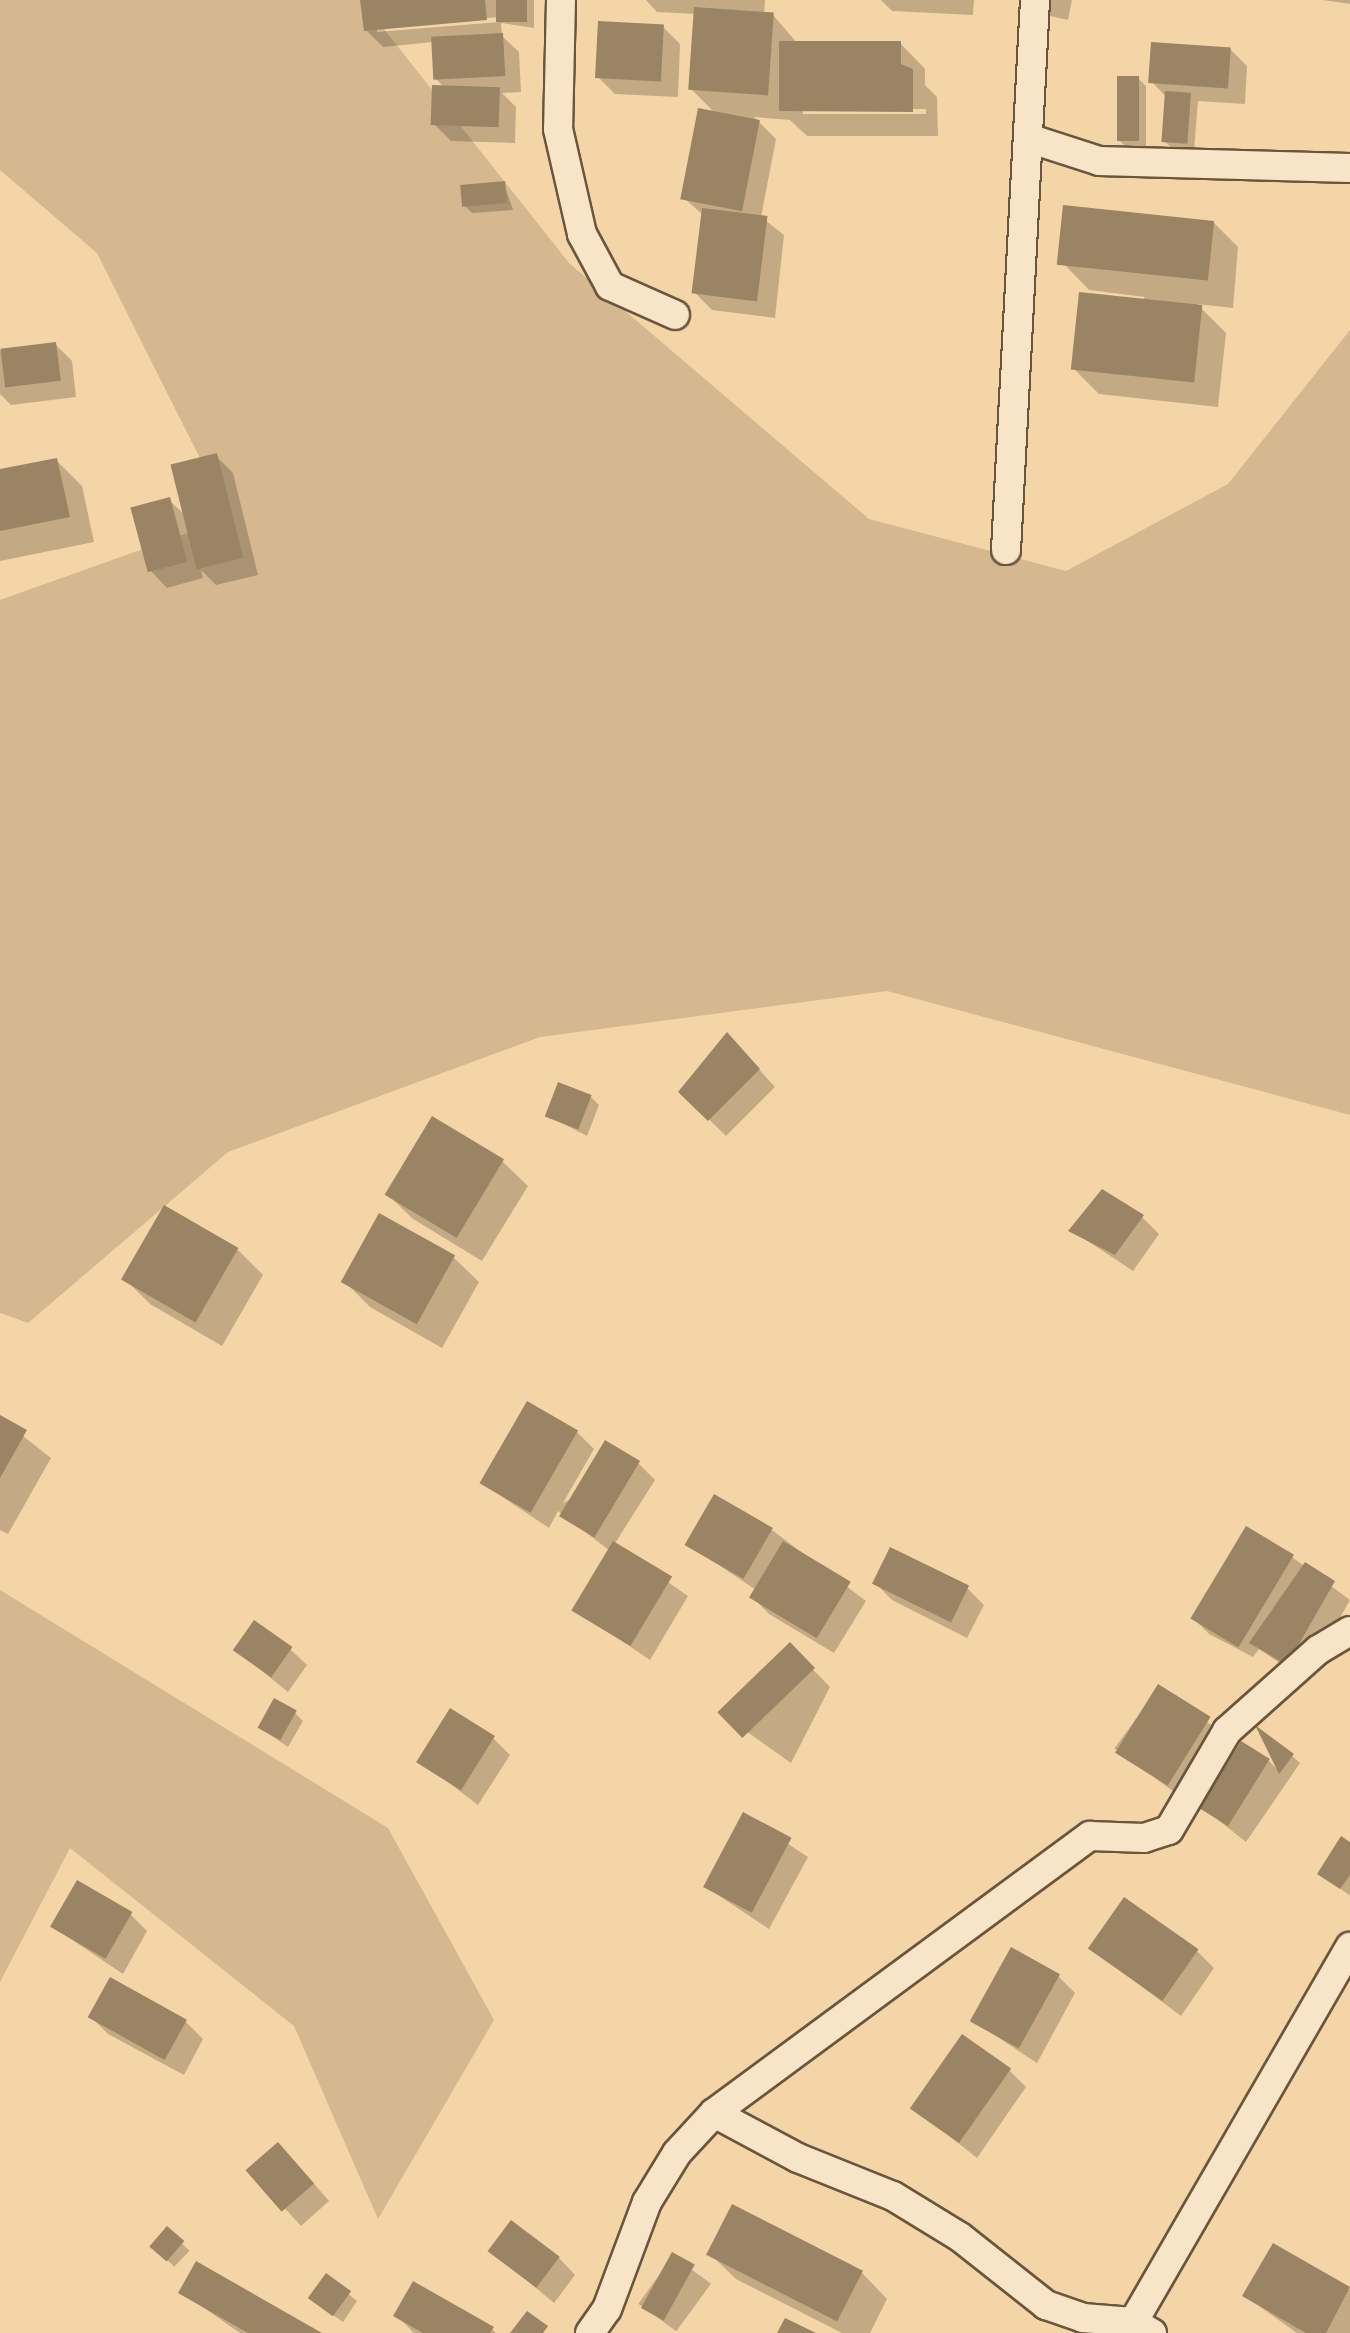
<!DOCTYPE html>
<style>
body{margin:0}
#map{position:relative;width:1350px;height:2333px;overflow:hidden;background:#f4d5a7;font-family:Vollkorn,serif}
div>[style]{position:absolute}
[style*='--x']{left:calc(var(--x)*1px);top:calc(var(--y)*1px);width:calc(var(--w)*1px);rotate:calc(var(--a)*1deg)}
.green>*{inset:0;background:#d5b88f}
.shadow>*{inset:0;background:#0003;transform-origin:0 0}
.building>*{inset:0;background:#9b8463;transform-origin:0 0}
.roads{filter:drop-shadow(2px 0 #69563d) drop-shadow(-2px 0 #69563d) drop-shadow(0 2px #69563d) drop-shadow(0 -2px #69563d)}
.minor>*{height:28px;margin:-14px;padding:0 14px;transform-origin:14px;border-radius:14px;background:#f8e4c6}
span{translate:-50% -50%;white-space:nowrap;text-align:center;line-height:1.15;-webkit-text-stroke:9px #f8e4c6;paint-order:stroke}
</style>
<div id="map">
<div class="green">
<i style="clip-path:polygon(0 0,361px 0,569px 263px,869px 519px,1066px 571px,1228px 484px,1350px 330px,1350px 1115px,887px 991px,540px 1037px,228px 1152px,28px 1323px,0 1313px,0 600px,230px 518px,97px 253px,0 170px)"></i>
<i style="clip-path:polygon(0 1590px,388px 1828px,494px 2020px,378px 2219px,294px 2026px,70px 1848px,0 1982px)"></i>
</div>
<div class="shadow">
<i style="clip-path:polygon(evenodd,363px 0,534px 0,534px 28px,501px 23px,502px 36px,519px 52px,521px 92px,502px 93px,516px 107px,515px 143px,451px 141px,434px 124px,445px 88px,435px 78px,433px 42px,383px 47px,366px 30px,363px 0,499px 17px,499px 22px,377px 32px,377px 27px,499px 17px)"></i>
<i style="clip-path:polygon(evenodd,646px 0,765px 0,764px 14px,773px 15px,798px 44px,900px 43px,925px 69px,925px 85px,937px 97px,938px 136px,807px 136px,790px 120px,754px 117px,776px 139px,761px 217px,784px 235px,775px 318px,712px 310px,695px 293px,704px 216px,684px 198px,716px 114px,691px 89px,696px 14px,657px 12px,646px 0,803px 109px,926px 109px,926px 114px,803px 114px,803px 109px)"></i>
<i style="clip-path:polygon(881px 0,974px 0,973px 15px,892px 11px)"></i>
<i style="clip-path:polygon(1042px 0,1072px 0,1068px 20px,1050px 16px)"></i>
<i style="clip-path:polygon(1323px 0,1350px 0,1350px 4px)"></i>
<i style="clip-path:polygon(663px 27px,680px 44px,678px 97px,615px 94px,598px 77px)"></i>
<i style="clip-path:polygon(1230px 49px,1247px 66px,1245px 104px,1198px 101px,1194px 151px,1173px 149px,1165px 142px,1167px 98px,1152px 82px)"></i>
<i style="clip-path:polygon(1138px 78px,1146px 86px,1146px 149px,1127px 148px,1119px 140px)"></i>
<i style="clip-path:polygon(504px 183px,513px 210px,472px 213px,464px 205px)"></i>
<i style="clip-path:polygon(1213px 222px,1238px 247px,1233px 308px,1197px 304px,1226px 333px,1218px 407px,1099px 394px,1074px 369px,1145px 297px,1089px 290px,1064px 264px)"></i>
<i style="clip-path:polygon(55px 344px,72px 361px,76px 397px,11px 405px,0 394px,0 351px)"></i>
<i style="clip-path:polygon(216px 456px,233px 473px,258px 575px,216px 585px,201px 570px,203px 578px,167px 588px,150px 570px,169px 500px,186px 516px)"></i>
<i style="clip-path:polygon(57px 461px,82px 486px,94px 542px,0 561px,0 472px)"></i>
<i style="clip-path:polygon(743px 1052px,775px 1087px,726px 1136px,681px 1092px)"></i>
<i style="clip-path:polygon(591px 1097px,599px 1105px,587px 1136px,548px 1116px)"></i>
<i style="clip-path:polygon(502px 1161px,528px 1186px,482px 1261px,413px 1219px,387px 1194px)"></i>
<i style="clip-path:polygon(1142px 1217px,1159px 1234px,1133px 1271px,1071px 1230px)"></i>
<i style="clip-path:polygon(238px 1250px,263px 1275px,222px 1346px,150px 1304px,125px 1279px)"></i>
<i style="clip-path:polygon(453px 1257px,479px 1282px,442px 1348px,370px 1307px,344px 1281px)"></i>
<i style="clip-path:polygon(0 1418px,51px 1458px,8px 1534px,0 1530px)"></i>
<i style="clip-path:polygon(577px 1432px,594px 1449px,563px 1503px,638px 1463px,655px 1480px,614px 1545px,688px 1596px,650px 1660px,576px 1610px,610px 1551px,558px 1511px,549px 1528px,483px 1484px)"></i>
<i style="clip-path:polygon(772px 1530px,866px 1601px,834px 1653px,769px 1614px,752px 1597px,756px 1590px,689px 1545px)"></i>
<i style="clip-path:polygon(1292px 1557px,1350px 1600px,1305px 1680px,1259px 1649px,1253px 1657px,1209px 1634px,1192px 1617px)"></i>
<i style="clip-path:polygon(875px 1583px,967px 1588px,984px 1605px,967px 1638px,892px 1600px)"></i>
<i style="clip-path:polygon(791px 1647px,830px 1687px,791px 1763px,746px 1731px)"></i>
<i style="clip-path:polygon(290px 1649px,307px 1665px,288px 1692px,236px 1650px)"></i>
<i style="left:1159px;top:1687px;width:83px;height:76px;rotate:36deg"></i>
<i style="clip-path:polygon(295px 1713px,303px 1721px,288px 1747px,260px 1728px)"></i>
<i style="clip-path:polygon(493px 1738px,510px 1755px,478px 1805px,420px 1761px)"></i>
<i style="clip-path:polygon(1292px 1756px,1300px 1763px,1246px 1842px,1203px 1808px,1269px 1761px,1279px 1771px)"></i>
<i style="clip-path:polygon(744px 1815px,808px 1857px,769px 1929px,706px 1887px)"></i>
<i style="clip-path:polygon(1350px 1845px,1350px 1894px,1349px 1895px,1320px 1874px)"></i>
<i style="clip-path:polygon(130px 1914px,147px 1931px,123px 1974px,53px 1927px)"></i>
<i style="clip-path:polygon(1091px 1949px,1197px 1951px,1214px 1968px,1181px 2016px)"></i>
<i style="clip-path:polygon(1058px 1976px,1075px 1993px,1037px 2063px,973px 2021px)"></i>
<i style="clip-path:polygon(111px 1981px,186px 2022px,203px 2039px,184px 2075px,108px 2034px,91px 2017px)"></i>
<i style="clip-path:polygon(1009px 2070px,1026px 2087px,977px 2158px,914px 2108px)"></i>
<i style="clip-path:polygon(295px 2162px,329px 2201px,301px 2226px,250px 2170px)"></i>
<i style="clip-path:polygon(733px 2208px,862px 2273px,887px 2299px,870px 2333px,842px 2333px,736px 2279px,710px 2254px)"></i>
<i style="left:168px;top:2230px;width:30px;height:22px;rotate:44deg"></i>
<i style="clip-path:polygon(1274px 2246px,1350px 2290px,1350px 2333px,1297px 2333px,1245px 2296px)"></i>
<i style="clip-path:polygon(492px 2251px,559px 2258px,575px 2275px,554px 2303px)"></i>
<i style="left:673px;top:2256px;width:47px;height:59px;rotate:36deg"></i>
<i style="clip-path:polygon(327px 2277px,357px 2301px,343px 2322px,320px 2306px)"></i>
<i style="clip-path:polygon(181px 2292px,317px 2333px,240px 2333px)"></i>
<i style="clip-path:polygon(396px 2315px,492px 2329px,496px 2333px,414px 2333px)"></i>
</div>
<div class="building">
<i style="clip-path:polygon(360px 0,485px 0,487px 20px,364px 31px)"></i>
<i style="left:496px;top:0;width:31px;height:22px"></i>
<i style="left:694px;top:7px;width:80px;height:83px;rotate:4deg"></i>
<i style="left:598px;top:21px;width:66px;height:57px;rotate:3deg"></i>
<i style="left:503px;top:33px;width:43px;height:72px;rotate:87deg"></i>
<i style="clip-path:polygon(779px 41px,901px 41px,901px 64px,913px 69px,913px 112px,779px 111px)"></i>
<i style="left:1151px;top:42px;width:80px;height:41px;rotate:4deg"></i>
<i style="left:1117px;top:76px;width:22px;height:65px"></i>
<i style="left:432px;top:85px;width:68px;height:40px;rotate:2deg"></i>
<i style="left:1165px;top:91px;width:26px;height:51px;rotate:4deg"></i>
<i style="left:698px;top:108px;width:63px;height:93px;rotate:11deg"></i>
<i style="left:505px;top:181px;width:22px;height:45px;rotate:85deg"></i>
<i style="left:1063px;top:205px;width:152px;height:60px;rotate:6deg"></i>
<i style="left:702px;top:208px;width:66px;height:86px;rotate:7deg"></i>
<i style="left:1079px;top:292px;width:124px;height:78px;rotate:6deg"></i>
<i style="left:56px;top:342px;width:39px;height:56px;rotate:83deg"></i>
<i style="left:217px;top:453px;width:108px;height:48px;rotate:76deg"></i>
<i style="clip-path:polygon(57px 458px,70px 517px,0 531px,0 469px)"></i>
<i style="left:170px;top:497px;width:67px;height:41px;rotate:75deg"></i>
<i style="clip-path:polygon(727px 1032px,760px 1069px,708px 1121px,678px 1092px)"></i>
<i style="left:558px;top:1082px;width:36px;height:37px;rotate:21deg"></i>
<i style="left:432px;top:1116px;width:84px;height:92px;rotate:31deg"></i>
<i style="clip-path:polygon(1102px 1189px,1144px 1215px,1115px 1255px,1068px 1231px)"></i>
<i style="left:164px;top:1205px;width:86px;height:86px;rotate:30deg"></i>
<i style="left:379px;top:1213px;width:87px;height:79px;rotate:29deg"></i>
<i style="left:527px;top:1401px;width:59px;height:95px;rotate:30deg"></i>
<i style="clip-path:polygon(0 1415px,27px 1430px,0 1478px)"></i>
<i style="left:605px;top:1440px;width:41px;height:89px;rotate:31deg"></i>
<i style="left:714px;top:1494px;width:68px;height:59px;rotate:30deg"></i>
<i style="left:1246px;top:1526px;width:56px;height:108px;rotate:31deg"></i>
<i style="left:613px;top:1541px;width:69px;height:81px;rotate:31deg"></i>
<i style="left:783px;top:1541px;width:79px;height:66px;rotate:31deg"></i>
<i style="left:890px;top:1547px;width:88px;height:41px;rotate:26deg"></i>
<i style="clip-path:polygon(1305px 1562px,1335px 1581px,1287px 1665px,1249px 1643px)"></i>
<i style="left:254px;top:1620px;width:47px;height:37px;rotate:35deg"></i>
<i style="left:790px;top:1642px;width:36px;height:101px;rotate:46deg"></i>
<i style="left:1158px;top:1684px;width:62px;height:81px;rotate:32deg"></i>
<i style="left:274px;top:1698px;width:26px;height:34px;rotate:29deg"></i>
<i style="left:450px;top:1708px;width:53px;height:64px;rotate:32deg"></i>
<i style="clip-path:polygon(1255px 1725px,1294px 1754px,1279px 1774px)"></i>
<i style="left:1241px;top:1741px;width:34px;height:79px;rotate:32deg"></i>
<i style="left:743px;top:1812px;width:55px;height:85px;rotate:28deg"></i>
<i style="clip-path:polygon(1341px 1836px,1350px 1842px,1350px 1875px,1340px 1889px,1317px 1874px)"></i>
<i style="left:77px;top:1880px;width:64px;height:54px;rotate:30deg"></i>
<i style="left:1124px;top:1897px;width:91px;height:63px;rotate:35deg"></i>
<i style="left:1011px;top:1947px;width:56px;height:85px;rotate:29deg"></i>
<i style="left:110px;top:1977px;width:88px;height:46px;rotate:29deg"></i>
<i style="left:962px;top:2034px;width:60px;height:91px;rotate:35deg"></i>
<i style="left:278px;top:2142px;width:55px;height:43px;rotate:49deg"></i>
<i style="left:732px;top:2204px;width:147px;height:57px;rotate:27deg"></i>
<i style="left:511px;top:2220px;width:61px;height:39px;rotate:37deg"></i>
<i style="left:167px;top:2226px;width:23px;height:27px;rotate:41deg"></i>
<i style="clip-path:polygon(1273px 2243px,1350px 2287px,1326px 2333px,1306px 2333px,1242px 2296px)"></i>
<i style="left:672px;top:2252px;width:26px;height:64px;rotate:29deg"></i>
<i style="clip-path:polygon(196px 2261px,322px 2333px,248px 2333px,178px 2293px)"></i>
<i style="left:326px;top:2273px;width:31px;height:31px;rotate:36deg"></i>
<i style="clip-path:polygon(413px 2281px,494px 2327px,490px 2333px,423px 2333px,393px 2316px)"></i>
<i style="clip-path:polygon(527px 2311px,548px 2326px,543px 2333px,510px 2333px)"></i>
<i style="clip-path:polygon(785px 2318px,816px 2333px,777px 2333px)"></i>
</div>
<div class="roads">
<div class="minor">
<i style="--x:561;--y:0;--w:129;--a:91.3"></i>
<i style="--x:558;--y:129;--w:108;--a:77.1"></i>
<i style="--x:582;--y:234;--w:59;--a:61.7"></i>
<i style="--x:610;--y:286;--w:71;--a:24"></i>
<i style="--x:1028;--y:138;--w:75;--a:17.9"></i>
<i style="--x:1099;--y:161;--w:251;--a:1.6"></i>
<i style="--x:1006;--y:550;--w:551;--a:-86.98"></i>
<i style="--x:714;--y:2113;--w:95;--a:28.2"></i>
<i style="--x:798;--y:2158;--w:102;--a:21.8"></i>
<i style="--x:893;--y:2196;--w:79;--a:31.5"></i>
<i style="--x:960;--y:2237;--w:110;--a:38.3"></i>
<i style="--x:1046;--y:2305;--w:39;--a:19"></i>
<i style="--x:1083;--y:2318;--w:50;--a:4.6"></i>
<i style="--x:1133;--y:2322;--w:22;--a:30"></i>
<i style="--x:590;--y:2333;--w:29;--a:-55"></i>
<i style="--x:607;--y:2309;--w:114;--a:-69.5"></i>
<i style="--x:647;--y:2202;--w:57;--a:-58.5"></i>
<i style="--x:677;--y:2153;--w:54;--a:-47.2"></i>
<i style="--x:714;--y:2113;--w:467;--a:-36.4"></i>
<i style="--x:1090;--y:1836;--w:54;--a:2.1"></i>
<i style="--x:1144;--y:1838;--w:26;--a:-18"></i>
<i style="--x:1169;--y:1830;--w:115;--a:-59.6"></i>
<i style="--x:1227;--y:1731;--w:122;--a:-41.7"></i>
<i style="--x:1318;--y:1650;--w:37;--a:-31"></i>
<i style="--x:1127;--y:2333;--w:446;--a:-60"></i>
</div>
</div>
</div>
